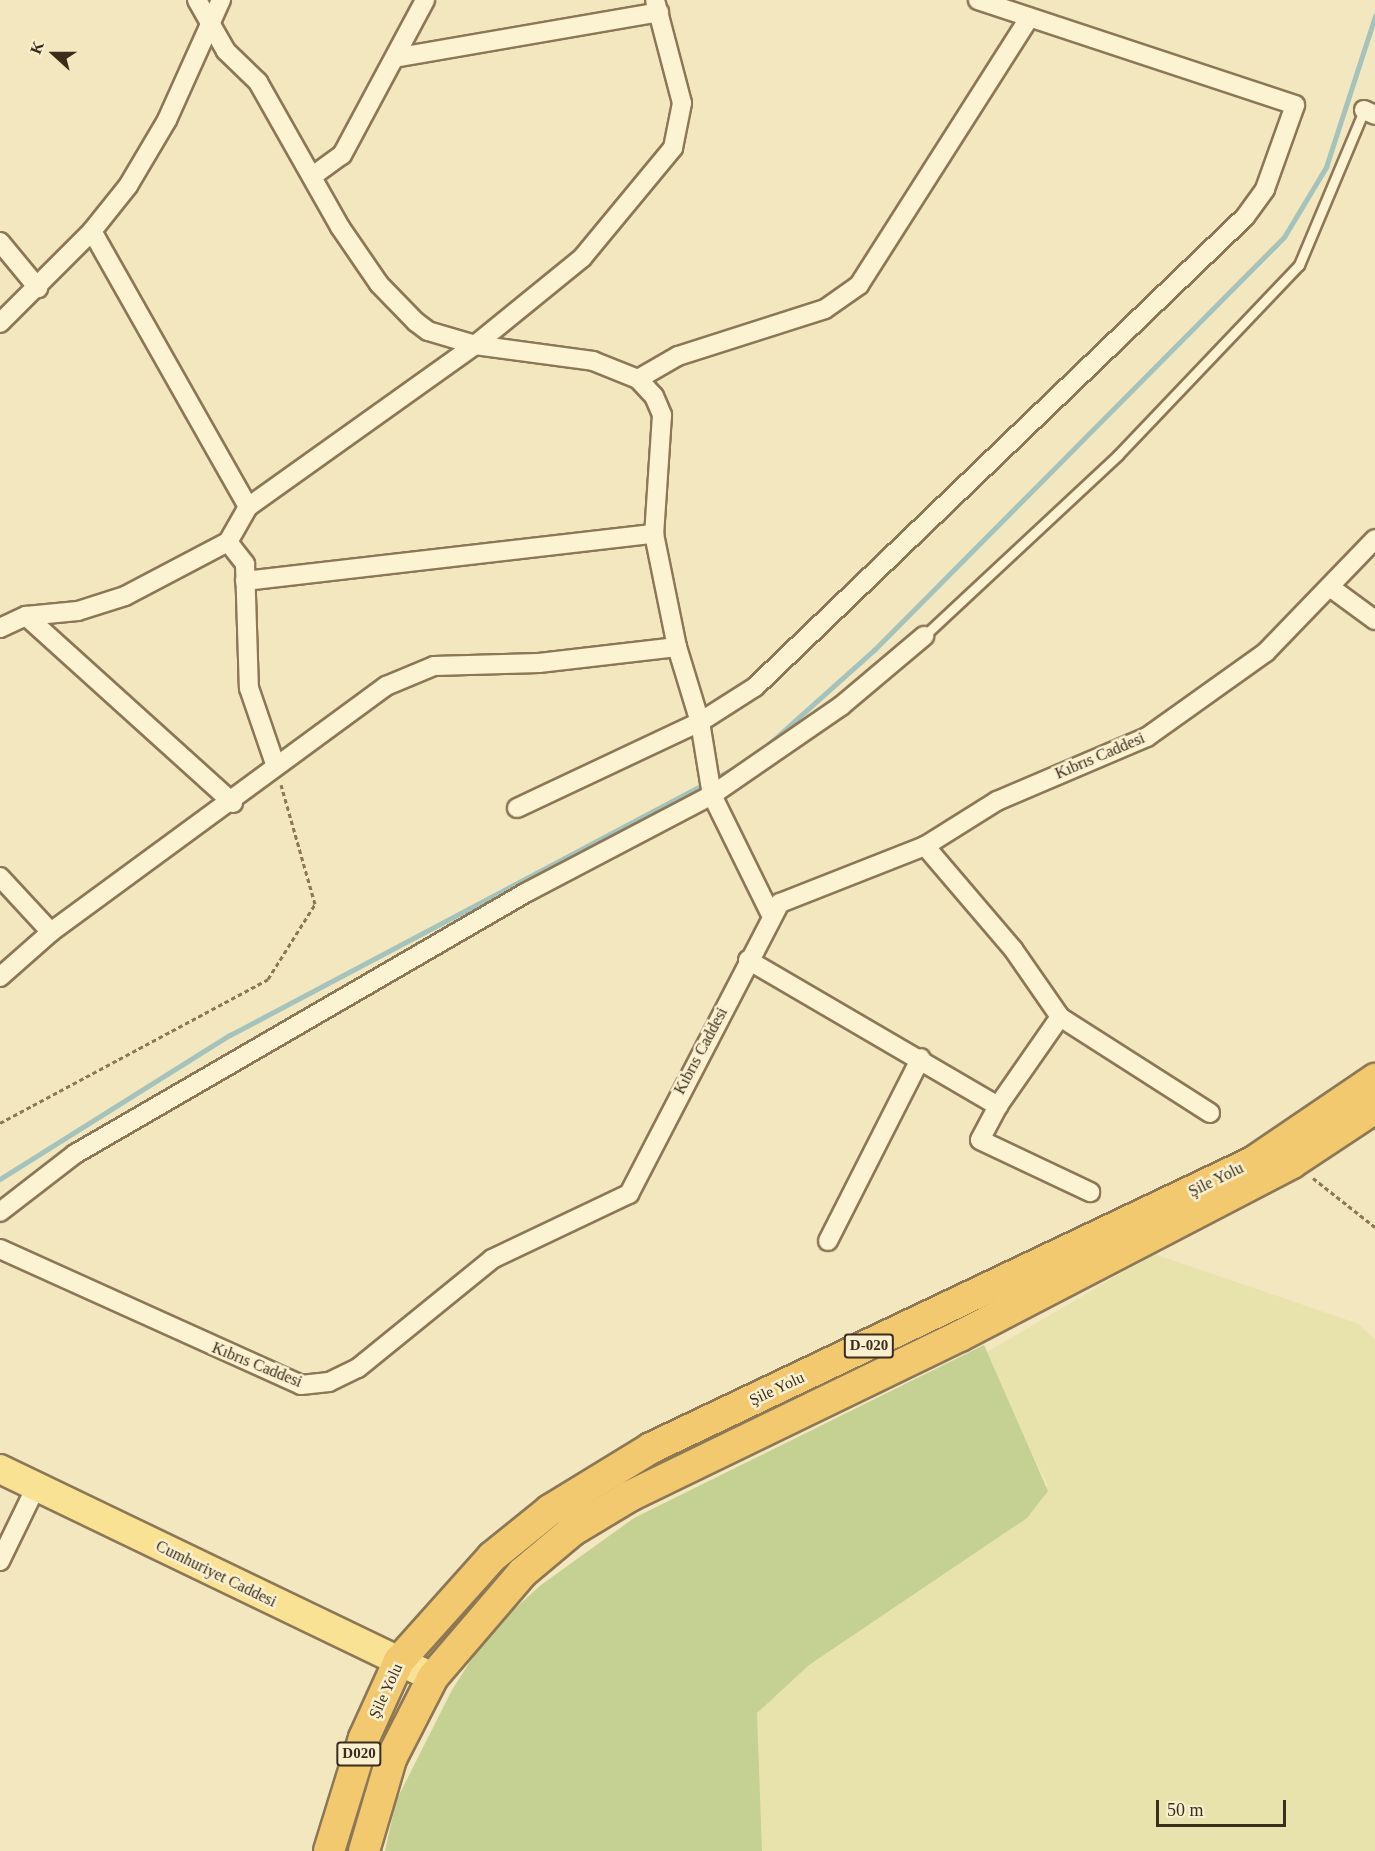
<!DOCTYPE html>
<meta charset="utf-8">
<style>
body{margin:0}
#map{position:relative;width:1375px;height:1851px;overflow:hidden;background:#f2e7bf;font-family:Georgia,serif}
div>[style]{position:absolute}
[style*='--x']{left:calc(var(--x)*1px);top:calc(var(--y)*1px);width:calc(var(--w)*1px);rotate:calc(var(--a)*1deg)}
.farmland>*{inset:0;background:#e8e3ac}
.green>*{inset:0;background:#c4d192}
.stream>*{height:5px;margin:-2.5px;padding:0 2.5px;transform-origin:2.5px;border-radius:2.5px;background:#a3c3bc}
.path>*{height:3px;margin-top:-1.5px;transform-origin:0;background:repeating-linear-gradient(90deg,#8c7756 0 4.5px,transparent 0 7.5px)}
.roads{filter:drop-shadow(2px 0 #8c7756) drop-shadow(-2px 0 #8c7756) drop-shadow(0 2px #8c7756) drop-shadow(0 -2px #8c7756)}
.service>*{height:9px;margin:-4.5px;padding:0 4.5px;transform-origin:4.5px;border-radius:4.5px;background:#fcf3d3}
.minor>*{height:18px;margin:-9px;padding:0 9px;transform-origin:9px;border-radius:9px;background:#fcf3d3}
.primary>*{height:28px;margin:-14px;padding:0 14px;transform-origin:14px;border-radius:14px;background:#f9e293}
.trunk>*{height:30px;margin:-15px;padding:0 15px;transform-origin:15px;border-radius:15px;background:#f2c96e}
span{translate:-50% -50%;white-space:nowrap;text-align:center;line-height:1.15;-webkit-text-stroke:5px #f9f0d0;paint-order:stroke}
.shield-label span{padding:2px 4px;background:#f9f0d0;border:2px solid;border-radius:4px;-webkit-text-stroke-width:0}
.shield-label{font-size:15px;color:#3b2d1c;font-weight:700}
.street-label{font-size:16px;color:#3b2d1c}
.north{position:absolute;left:24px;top:24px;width:60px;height:60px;-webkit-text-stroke:4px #f9f0d0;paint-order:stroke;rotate:291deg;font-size:16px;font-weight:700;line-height:24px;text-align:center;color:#3b2d1c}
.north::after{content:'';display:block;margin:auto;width:21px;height:27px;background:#3b2d1c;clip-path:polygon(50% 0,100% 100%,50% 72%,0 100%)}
.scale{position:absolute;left:1156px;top:1800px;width:130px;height:27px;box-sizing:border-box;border:3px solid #3b2d1c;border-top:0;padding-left:8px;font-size:18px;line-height:21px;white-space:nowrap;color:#3b2d1c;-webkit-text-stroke:4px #f9f0d0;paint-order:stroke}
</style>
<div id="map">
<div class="farmland">
<i style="clip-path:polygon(1154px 1254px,1359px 1324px,1375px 1340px,1375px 1851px,746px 1851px,748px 1692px,1048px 1486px,982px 1355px)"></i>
</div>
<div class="green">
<i style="clip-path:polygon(984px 1345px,1048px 1491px,1027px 1518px,809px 1665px,757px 1713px,762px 1851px,385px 1851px,396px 1801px,452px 1690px,489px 1632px,541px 1585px,634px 1518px)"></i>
</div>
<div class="stream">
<i style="--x:761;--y:751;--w:152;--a:-41.8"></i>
<i style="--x:874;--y:650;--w:582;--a:-45.21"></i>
<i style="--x:1284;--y:237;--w:82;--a:-59"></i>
<i style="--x:1326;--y:167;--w:159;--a:-72"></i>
<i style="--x:0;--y:1179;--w:271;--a:-32.1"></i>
<i style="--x:230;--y:1035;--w:582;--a:-27.89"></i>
</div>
<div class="path">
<i style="--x:0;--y:1123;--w:304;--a:-28.2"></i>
<i style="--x:268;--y:979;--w:89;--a:-57.9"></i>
<i style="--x:315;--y:904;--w:124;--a:-105.9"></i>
<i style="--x:1313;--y:1178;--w:79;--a:38.3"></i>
</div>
<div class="roads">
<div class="service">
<i style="--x:924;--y:636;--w:265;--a:-43"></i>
<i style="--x:1118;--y:455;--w:262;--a:-46.4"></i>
<i style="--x:1299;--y:265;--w:168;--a:-67.2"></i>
</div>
<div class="minor">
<i style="--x:197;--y:0;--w:59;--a:60.4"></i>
<i style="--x:226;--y:51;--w:45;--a:44.1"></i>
<i style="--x:258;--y:82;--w:167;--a:60.5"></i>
<i style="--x:340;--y:227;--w:69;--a:55.6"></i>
<i style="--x:379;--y:284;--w:53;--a:45.8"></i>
<i style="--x:416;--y:322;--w:15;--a:37"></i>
<i style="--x:428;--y:331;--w:49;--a:16.6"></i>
<i style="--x:475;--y:345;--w:119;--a:7.7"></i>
<i style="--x:593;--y:361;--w:48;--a:21.8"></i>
<i style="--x:638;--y:379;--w:23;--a:47"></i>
<i style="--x:654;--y:396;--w:21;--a:67"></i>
<i style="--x:662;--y:415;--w:119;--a:93.8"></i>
<i style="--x:654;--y:534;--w:115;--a:78.5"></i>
<i style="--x:677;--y:647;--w:78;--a:73"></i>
<i style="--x:700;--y:722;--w:74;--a:80.7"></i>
<i style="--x:712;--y:795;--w:131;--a:63.8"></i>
<i style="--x:399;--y:57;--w:264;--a:-9.8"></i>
<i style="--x:1364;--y:110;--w:12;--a:24"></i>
<i style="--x:314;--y:175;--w:34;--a:-36"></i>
<i style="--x:342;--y:155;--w:176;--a:-61.8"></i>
<i style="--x:92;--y:231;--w:317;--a:60.5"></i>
<i style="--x:0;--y:242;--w:60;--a:50.4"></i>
<i style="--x:0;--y:323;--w:130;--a:-45"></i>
<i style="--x:92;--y:231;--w:58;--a:-51.3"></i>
<i style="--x:128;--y:186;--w:77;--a:-59.4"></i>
<i style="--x:167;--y:120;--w:132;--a:-65.8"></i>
<i style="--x:638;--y:379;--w:46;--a:-29.9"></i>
<i style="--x:678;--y:356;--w:154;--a:-17.7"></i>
<i style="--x:825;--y:309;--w:42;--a:-35.2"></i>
<i style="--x:859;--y:285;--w:317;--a:-57.5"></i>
<i style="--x:228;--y:542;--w:40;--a:-60.3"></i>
<i style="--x:248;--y:507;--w:279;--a:-35.5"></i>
<i style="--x:475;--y:345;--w:138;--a:-39.1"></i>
<i style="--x:582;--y:258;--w:143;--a:-50.4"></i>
<i style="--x:673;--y:148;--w:46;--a:-78.7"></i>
<i style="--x:682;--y:103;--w:106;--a:-104.7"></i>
<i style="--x:245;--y:581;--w:412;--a:-6.6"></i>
<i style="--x:1330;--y:587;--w:56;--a:36.3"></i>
<i style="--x:26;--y:616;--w:279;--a:42.1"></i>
<i style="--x:0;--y:628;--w:29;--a:-25"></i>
<i style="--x:26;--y:616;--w:52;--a:-5.5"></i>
<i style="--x:78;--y:611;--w:49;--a:-17.7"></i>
<i style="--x:125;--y:596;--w:116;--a:-27.7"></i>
<i style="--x:228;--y:542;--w:28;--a:52"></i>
<i style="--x:245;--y:564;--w:124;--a:88.2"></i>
<i style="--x:249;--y:688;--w:80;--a:71.1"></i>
<i style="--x:517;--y:808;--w:202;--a:-25.2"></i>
<i style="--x:700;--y:722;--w:65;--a:-32.5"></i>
<i style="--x:755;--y:687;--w:679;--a:-43.81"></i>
<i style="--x:1245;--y:217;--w:34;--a:-54"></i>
<i style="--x:1265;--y:189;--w:89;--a:-70.3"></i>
<i style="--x:1295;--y:105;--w:334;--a:-161.7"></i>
<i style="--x:925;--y:846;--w:135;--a:49.5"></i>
<i style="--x:1013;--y:949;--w:83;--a:55.3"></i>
<i style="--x:1060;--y:1017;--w:178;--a:32.6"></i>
<i style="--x:0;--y:877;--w:75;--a:47.2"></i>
<i style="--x:748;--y:960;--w:290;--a:30.3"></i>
<i style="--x:0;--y:977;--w:68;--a:-41.4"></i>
<i style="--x:51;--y:932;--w:416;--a:-36.3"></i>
<i style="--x:386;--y:686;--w:52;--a:-22.6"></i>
<i style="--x:434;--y:666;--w:105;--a:-1.6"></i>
<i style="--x:539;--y:663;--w:139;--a:-6.6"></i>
<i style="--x:1060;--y:1017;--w:108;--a:124.9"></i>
<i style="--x:998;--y:1106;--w:38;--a:118"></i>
<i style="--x:980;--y:1140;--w:122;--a:25.3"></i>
<i style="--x:0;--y:1212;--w:95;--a:-37.7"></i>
<i style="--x:75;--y:1154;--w:522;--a:-30.1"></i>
<i style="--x:527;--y:892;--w:209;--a:-27.7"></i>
<i style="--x:712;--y:795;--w:157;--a:-34.6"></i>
<i style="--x:841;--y:706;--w:109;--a:-40.1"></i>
<i style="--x:828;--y:1241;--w:205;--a:-63.1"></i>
<i style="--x:0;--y:1249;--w:330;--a:24.3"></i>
<i style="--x:301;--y:1385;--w:28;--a:-6"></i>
<i style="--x:329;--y:1382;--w:32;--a:-26"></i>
<i style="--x:358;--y:1368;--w:173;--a:-39.1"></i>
<i style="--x:492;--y:1259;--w:152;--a:-25.4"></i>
<i style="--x:629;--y:1194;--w:328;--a:-62.6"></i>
<i style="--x:780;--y:903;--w:156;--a:-21.5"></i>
<i style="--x:925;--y:846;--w:85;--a:-32"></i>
<i style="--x:997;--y:801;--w:163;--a:-23.1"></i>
<i style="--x:1147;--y:737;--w:146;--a:-35.5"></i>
<i style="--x:1266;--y:652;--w:157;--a:-46"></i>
<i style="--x:0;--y:1561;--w:82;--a:-64.1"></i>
</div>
<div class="primary">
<i style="--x:0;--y:1469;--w:480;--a:25.7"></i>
</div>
<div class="trunk">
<i style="--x:329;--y:1851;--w:118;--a:-72.8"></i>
<i style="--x:364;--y:1738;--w:85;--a:-65.6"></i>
<i style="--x:399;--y:1661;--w:140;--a:-48.2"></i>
<i style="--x:492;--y:1557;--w:75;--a:-39"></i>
<i style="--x:550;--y:1510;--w:119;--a:-31.5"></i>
<i style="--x:651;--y:1448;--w:666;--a:-25.41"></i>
<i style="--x:1253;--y:1162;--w:148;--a:-34.2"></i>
<i style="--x:364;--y:1851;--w:96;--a:-73.6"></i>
<i style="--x:391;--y:1759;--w:92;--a:-62.9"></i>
<i style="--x:433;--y:1677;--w:137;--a:-49.4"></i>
<i style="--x:522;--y:1573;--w:65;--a:-40"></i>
<i style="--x:572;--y:1531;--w:68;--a:-31.1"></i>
<i style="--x:630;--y:1496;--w:367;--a:-25.9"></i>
<i style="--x:960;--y:1336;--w:374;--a:-27.5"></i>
<i style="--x:1292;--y:1163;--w:100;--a:-33.5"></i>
</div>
</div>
<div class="shield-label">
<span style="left:869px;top:1346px">D-020</span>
<span style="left:359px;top:1754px">D020</span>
</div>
<div class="street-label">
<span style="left:1100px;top:756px;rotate:-23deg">Kıbrıs Caddesi</span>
<span style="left:701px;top:1051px;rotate:-62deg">Kıbrıs Caddesi</span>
<span style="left:1216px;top:1180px;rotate:-26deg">Şile Yolu</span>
<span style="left:257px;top:1365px;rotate:22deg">Kıbrıs Caddesi</span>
<span style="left:777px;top:1389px;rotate:-25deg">Şile Yolu</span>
<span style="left:216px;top:1574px;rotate:26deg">Cumhuriyet Caddesi</span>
<span style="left:386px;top:1691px;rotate:-65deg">Şile Yolu</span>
</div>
<div class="north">K</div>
<div class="scale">50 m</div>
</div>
